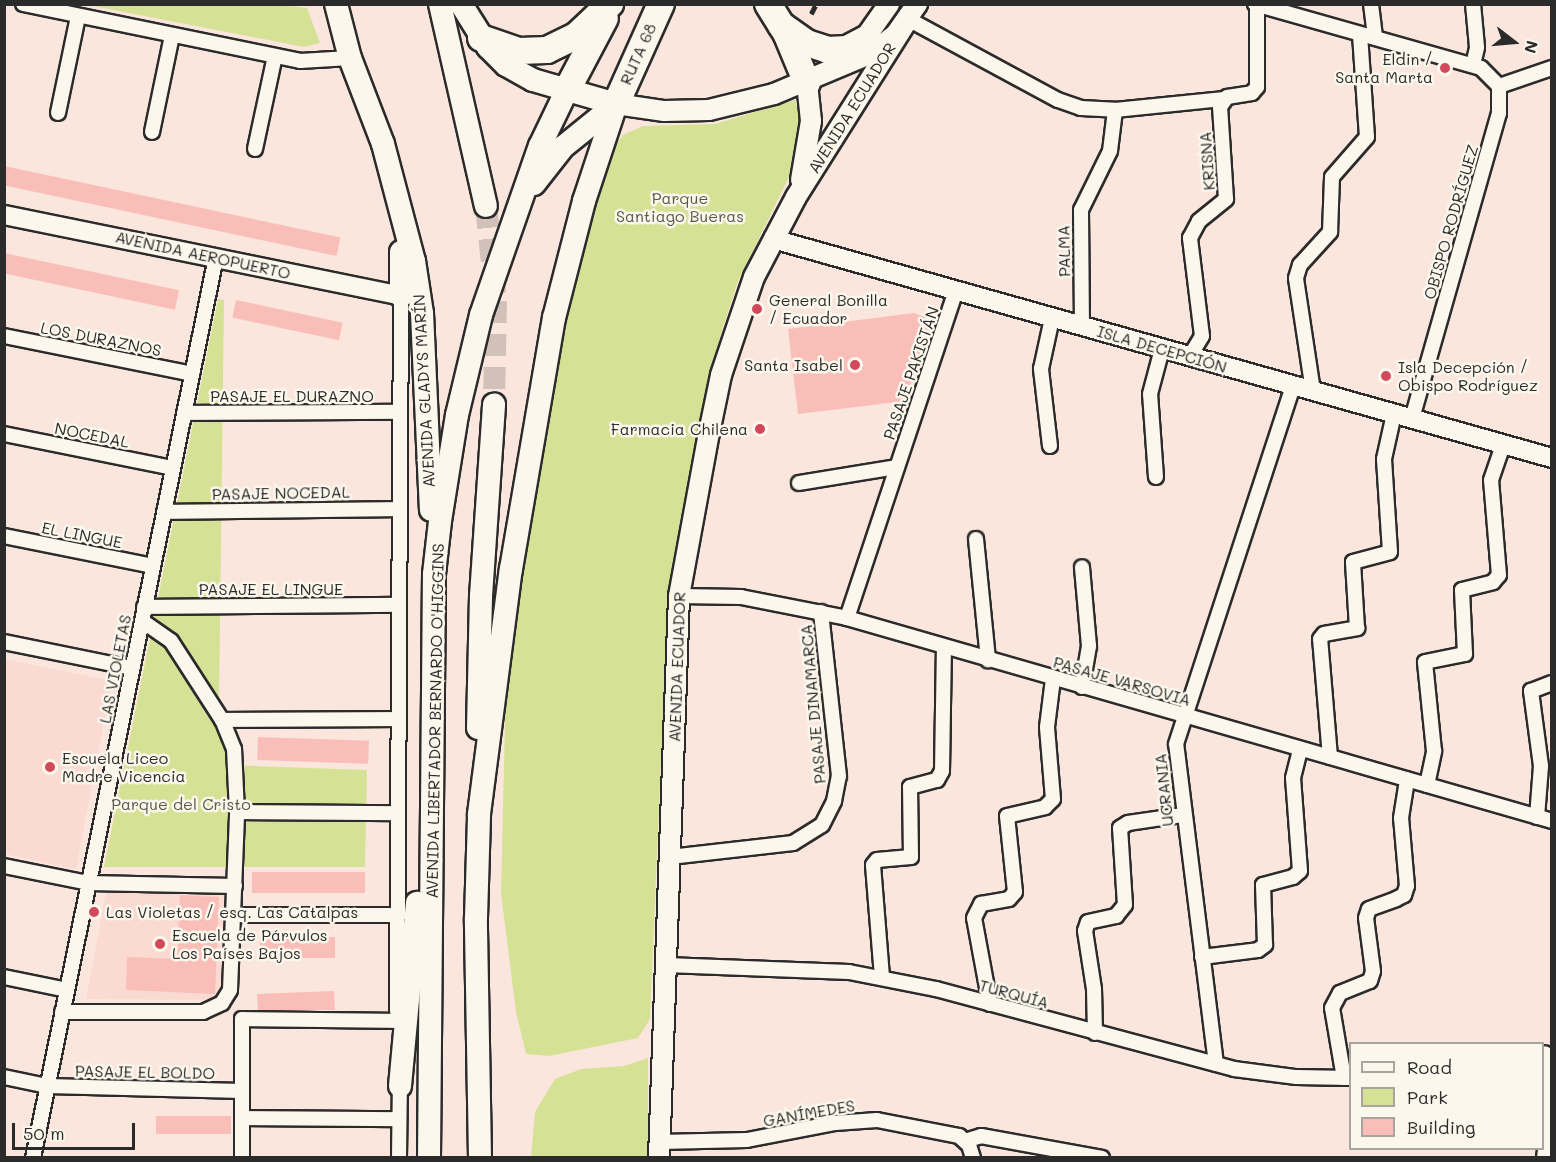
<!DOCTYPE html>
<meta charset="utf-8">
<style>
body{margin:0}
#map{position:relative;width:1556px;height:1162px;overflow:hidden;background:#fbe6dd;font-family:Mali,sans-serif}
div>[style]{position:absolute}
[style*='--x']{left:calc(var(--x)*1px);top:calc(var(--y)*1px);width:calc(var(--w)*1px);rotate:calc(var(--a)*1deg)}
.built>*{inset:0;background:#fbdad2}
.green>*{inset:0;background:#d5e295}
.building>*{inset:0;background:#fabeb9;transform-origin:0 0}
.primary-tunnel>*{height:22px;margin-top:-11px;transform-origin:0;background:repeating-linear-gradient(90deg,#d1c1b9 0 22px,transparent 0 33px)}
.roads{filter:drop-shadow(2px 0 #2b2b2b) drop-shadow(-2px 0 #2b2b2b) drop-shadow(0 2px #2b2b2b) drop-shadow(0 -2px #2b2b2b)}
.minor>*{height:14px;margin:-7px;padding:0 7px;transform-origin:7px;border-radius:7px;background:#fbf7ec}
.tertiary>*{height:18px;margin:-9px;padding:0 9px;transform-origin:9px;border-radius:9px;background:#fbf7ec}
.secondary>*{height:20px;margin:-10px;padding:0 10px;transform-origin:10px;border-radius:10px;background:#fbf7ec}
.primary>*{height:22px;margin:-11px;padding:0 11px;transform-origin:11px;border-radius:11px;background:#fbf7ec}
.motorway>*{height:26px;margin:-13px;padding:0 13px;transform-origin:13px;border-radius:13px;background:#fbf7ec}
.rail>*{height:4.5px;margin-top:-2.25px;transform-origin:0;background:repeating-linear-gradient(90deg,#2b2b2b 0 9px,transparent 0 13.5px)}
.dots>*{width:16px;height:16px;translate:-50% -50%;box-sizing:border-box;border:3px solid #fbf7ec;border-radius:50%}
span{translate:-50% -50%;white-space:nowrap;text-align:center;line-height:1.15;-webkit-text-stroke:5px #fbf7ec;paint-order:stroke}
.street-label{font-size:16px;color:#2b2b2b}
.poi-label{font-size:16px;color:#2b2b2b}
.right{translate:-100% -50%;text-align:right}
.left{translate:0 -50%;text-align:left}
.park-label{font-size:16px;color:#565946}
.frame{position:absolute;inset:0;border:6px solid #2b2b2b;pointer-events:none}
.legend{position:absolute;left:1349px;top:1042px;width:195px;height:108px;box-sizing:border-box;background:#fbf7ec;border:2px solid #a8a59f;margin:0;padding:8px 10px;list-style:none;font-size:18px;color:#2b2b2b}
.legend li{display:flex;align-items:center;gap:12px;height:30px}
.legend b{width:30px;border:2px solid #a8a59f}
.north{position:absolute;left:1484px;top:12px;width:60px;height:60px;-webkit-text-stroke:4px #fbf7ec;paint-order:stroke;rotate:106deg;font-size:16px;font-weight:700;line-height:24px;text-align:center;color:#2b2b2b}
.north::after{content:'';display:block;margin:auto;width:21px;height:27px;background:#2b2b2b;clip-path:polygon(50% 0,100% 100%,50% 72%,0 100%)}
.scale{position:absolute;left:12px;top:1123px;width:123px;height:27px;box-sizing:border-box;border:3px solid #2b2b2b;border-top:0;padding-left:8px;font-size:18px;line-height:21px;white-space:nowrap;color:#2b2b2b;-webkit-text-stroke:4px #fbf7ec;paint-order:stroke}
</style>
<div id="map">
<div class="built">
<i style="clip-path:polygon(5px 659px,112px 681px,76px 869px,5px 854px)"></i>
<i style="clip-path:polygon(106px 893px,224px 893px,222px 994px,216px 1000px,86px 999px)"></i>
</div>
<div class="green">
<i style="clip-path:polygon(88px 5px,285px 5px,307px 8px,320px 43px,304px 47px)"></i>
<i style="clip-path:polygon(795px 100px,801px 120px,798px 150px,789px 177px,738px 281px,723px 327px,710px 372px,674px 555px,666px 643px,650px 1019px,638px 1038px,549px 1056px,526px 1054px,516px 1012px,501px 893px,506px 681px,545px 408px,578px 258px,612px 149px,623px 135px,643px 126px,715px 124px)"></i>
<i style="clip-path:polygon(218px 299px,224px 300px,219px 703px,230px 765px,367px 770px,365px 867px,104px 867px)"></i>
<i style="clip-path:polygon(648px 1058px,648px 1157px,531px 1157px,535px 1112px,555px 1079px,581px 1069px,624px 1066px)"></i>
</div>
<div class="building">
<i style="left:4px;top:166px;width:344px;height:19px;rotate:12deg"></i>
<i style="left:4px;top:253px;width:179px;height:20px;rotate:12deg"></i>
<i style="left:236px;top:300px;width:109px;height:18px;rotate:12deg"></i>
<i style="clip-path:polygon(914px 313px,932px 319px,905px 401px,798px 414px,788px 329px)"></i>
<i style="left:258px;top:737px;width:111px;height:23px;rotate:2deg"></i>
<i style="left:252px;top:872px;width:113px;height:21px"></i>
<i style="clip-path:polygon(180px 895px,219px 897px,215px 994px,126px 990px,127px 957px,177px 959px)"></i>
<i style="left:260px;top:937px;width:75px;height:21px"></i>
<i style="clip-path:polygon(334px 991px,335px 1010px,258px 1010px,257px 994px)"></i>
<i style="left:156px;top:1116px;width:75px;height:18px"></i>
</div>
<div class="primary-tunnel">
<i style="--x:486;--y:206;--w:96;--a:84"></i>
<i style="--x:496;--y:301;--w:103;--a:91.1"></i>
</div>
<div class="roads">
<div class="minor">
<i style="--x:23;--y:4;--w:283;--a:11.6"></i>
<i style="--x:300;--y:61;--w:50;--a:-3.4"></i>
<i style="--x:1255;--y:4;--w:235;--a:15.8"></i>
<i style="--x:1481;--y:68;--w:25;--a:45"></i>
<i style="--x:1499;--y:86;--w:27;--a:90"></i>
<i style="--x:1499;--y:113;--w:318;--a:105.9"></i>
<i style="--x:1371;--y:4;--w:34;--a:83"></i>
<i style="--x:908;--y:19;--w:170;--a:28.4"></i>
<i style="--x:1058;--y:100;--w:24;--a:19"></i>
<i style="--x:1081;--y:108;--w:34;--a:3"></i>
<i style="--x:1115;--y:110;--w:110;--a:-5.8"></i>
<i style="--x:1473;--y:65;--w:18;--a:-77"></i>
<i style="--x:1477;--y:47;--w:43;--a:-95.3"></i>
<i style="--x:1499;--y:86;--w:56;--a:-18.8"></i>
<i style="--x:58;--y:113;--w:99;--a:-78.3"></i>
<i style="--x:152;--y:132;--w:99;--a:-78.3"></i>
<i style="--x:255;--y:149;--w:95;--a:-77.9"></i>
<i style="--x:1082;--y:326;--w:116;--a:-90.5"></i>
<i style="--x:1081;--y:210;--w:66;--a:-63.8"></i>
<i style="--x:1110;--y:151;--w:41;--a:-83"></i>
<i style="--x:4;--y:336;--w:192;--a:11.4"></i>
<i style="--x:1190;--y:356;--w:23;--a:-59"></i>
<i style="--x:1202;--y:336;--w:99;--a:-97"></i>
<i style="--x:1190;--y:238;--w:19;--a:-62"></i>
<i style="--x:1199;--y:221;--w:35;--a:-39"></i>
<i style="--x:1226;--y:199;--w:92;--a:-93.7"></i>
<i style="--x:1220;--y:107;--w:12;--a:-55"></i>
<i style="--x:1227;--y:97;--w:25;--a:-9"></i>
<i style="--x:1252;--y:93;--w:8;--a:-50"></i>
<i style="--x:1257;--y:87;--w:83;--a:-90"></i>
<i style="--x:1313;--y:391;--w:114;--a:-98.6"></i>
<i style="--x:1296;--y:278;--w:14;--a:-73"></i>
<i style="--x:1300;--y:265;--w:45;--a:-47.7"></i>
<i style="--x:1330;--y:232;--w:55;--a:-87.9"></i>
<i style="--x:1332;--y:177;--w:53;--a:-48.8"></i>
<i style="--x:1367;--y:137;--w:103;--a:-93.9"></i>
<i style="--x:184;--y:413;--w:216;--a:-0.3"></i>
<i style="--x:4;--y:434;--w:172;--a:11.4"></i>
<i style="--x:1050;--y:446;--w:78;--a:-96.7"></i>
<i style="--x:1041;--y:369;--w:52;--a:-77.8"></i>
<i style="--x:1156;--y:477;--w:83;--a:-94.1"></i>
<i style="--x:1150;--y:394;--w:47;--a:-75.1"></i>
<i style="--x:799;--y:483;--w:99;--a:-9.3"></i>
<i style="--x:164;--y:512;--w:235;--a:-0.7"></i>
<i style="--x:4;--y:536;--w:152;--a:11.4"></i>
<i style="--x:976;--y:539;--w:122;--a:84.3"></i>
<i style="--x:679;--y:596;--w:62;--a:0.9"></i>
<i style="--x:741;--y:597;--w:108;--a:11.2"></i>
<i style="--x:847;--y:618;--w:734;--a:16.06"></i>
<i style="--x:144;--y:607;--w:254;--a:-0.5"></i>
<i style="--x:847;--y:618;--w:346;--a:-71.6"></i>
<i style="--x:4;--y:642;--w:131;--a:11.5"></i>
<i style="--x:1082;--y:687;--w:42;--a:-80.3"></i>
<i style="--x:1089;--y:646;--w:79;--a:-95.1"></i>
<i style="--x:222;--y:720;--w:176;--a:-0.3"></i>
<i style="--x:1330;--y:757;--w:118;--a:-94.8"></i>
<i style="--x:1320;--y:639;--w:6;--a:-51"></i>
<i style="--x:1324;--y:634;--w:34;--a:-10"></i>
<i style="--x:1357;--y:628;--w:66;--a:-93.5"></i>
<i style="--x:1353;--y:562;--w:38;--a:-15"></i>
<i style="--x:1390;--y:552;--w:93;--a:-93.7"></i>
<i style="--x:1384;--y:459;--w:46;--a:-77.5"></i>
<i style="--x:1427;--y:785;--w:35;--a:-78"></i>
<i style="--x:1434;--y:751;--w:89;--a:-95.8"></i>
<i style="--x:1425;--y:662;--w:41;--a:-11.3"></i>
<i style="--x:1465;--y:654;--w:64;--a:-92.7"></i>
<i style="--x:1462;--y:590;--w:32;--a:-14"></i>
<i style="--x:1493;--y:582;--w:9;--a:-49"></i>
<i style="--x:1499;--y:575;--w:95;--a:-94.8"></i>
<i style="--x:1491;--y:480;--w:37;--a:-71"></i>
<i style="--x:237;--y:812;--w:160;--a:0.4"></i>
<i style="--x:1537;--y:817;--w:51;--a:-85.5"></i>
<i style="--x:1541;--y:766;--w:76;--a:-97.6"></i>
<i style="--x:1531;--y:691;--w:22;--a:-21"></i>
<i style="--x:670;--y:857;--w:124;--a:-6.5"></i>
<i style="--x:793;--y:843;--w:34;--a:-32"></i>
<i style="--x:822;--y:825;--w:27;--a:-63"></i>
<i style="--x:834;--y:801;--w:25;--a:-79"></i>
<i style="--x:839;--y:776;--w:165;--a:-96.3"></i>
<i style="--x:4;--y:866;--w:86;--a:11.4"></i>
<i style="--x:88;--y:883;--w:147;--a:1.2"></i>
<i style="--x:234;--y:915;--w:162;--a:0"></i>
<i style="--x:1202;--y:957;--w:56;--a:-7.1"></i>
<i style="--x:1258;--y:950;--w:9;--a:-36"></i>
<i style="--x:1265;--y:945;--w:60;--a:-91.9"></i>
<i style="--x:1263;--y:885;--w:31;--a:-15"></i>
<i style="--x:1293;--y:877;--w:9;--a:-41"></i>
<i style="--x:1300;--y:871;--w:93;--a:-94.3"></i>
<i style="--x:1293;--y:778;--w:30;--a:-76"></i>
<i style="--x:666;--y:965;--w:183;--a:2.2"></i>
<i style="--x:849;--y:972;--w:89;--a:11.1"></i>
<i style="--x:936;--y:989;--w:309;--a:15"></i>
<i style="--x:1234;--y:1069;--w:63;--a:7.4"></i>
<i style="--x:1296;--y:1077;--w:54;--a:1.1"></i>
<i style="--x:4;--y:977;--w:64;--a:11.7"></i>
<i style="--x:882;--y:977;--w:112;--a:-94.6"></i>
<i style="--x:873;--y:865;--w:6;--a:-51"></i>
<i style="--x:877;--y:860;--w:34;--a:-5"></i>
<i style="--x:911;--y:857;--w:70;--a:-90.8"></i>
<i style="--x:910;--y:787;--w:28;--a:-15"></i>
<i style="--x:937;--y:780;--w:10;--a:-61"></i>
<i style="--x:942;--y:771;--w:124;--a:-89.1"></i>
<i style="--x:990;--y:1004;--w:87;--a:-100.5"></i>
<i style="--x:974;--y:918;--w:16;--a:-63"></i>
<i style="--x:981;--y:904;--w:28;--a:-10"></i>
<i style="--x:1009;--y:899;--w:9;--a:-49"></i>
<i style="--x:1015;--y:892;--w:76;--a:-96"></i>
<i style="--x:1007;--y:816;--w:39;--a:-13"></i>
<i style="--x:1045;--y:807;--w:11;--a:-45"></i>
<i style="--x:1053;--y:799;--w:72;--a:-94.8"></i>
<i style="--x:1047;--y:727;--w:48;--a:-82.9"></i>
<i style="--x:397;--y:1011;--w:715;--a:-89.68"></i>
<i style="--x:62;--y:1012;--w:141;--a:0"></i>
<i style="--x:203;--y:1012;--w:21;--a:-25"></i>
<i style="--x:222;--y:1003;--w:15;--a:-58"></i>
<i style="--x:230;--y:990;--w:178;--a:-87.7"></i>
<i style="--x:237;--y:812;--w:63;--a:-92.7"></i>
<i style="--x:234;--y:749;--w:31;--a:-112"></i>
<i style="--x:222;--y:720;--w:94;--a:-122.8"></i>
<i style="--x:171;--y:641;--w:35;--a:-145"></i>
<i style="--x:242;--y:1019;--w:156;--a:0.7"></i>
<i style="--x:1095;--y:1033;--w:44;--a:-91.3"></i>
<i style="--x:1094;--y:989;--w:59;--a:-98.8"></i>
<i style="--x:1085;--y:931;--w:9;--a:-72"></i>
<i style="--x:1088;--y:922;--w:29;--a:-12"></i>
<i style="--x:1116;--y:916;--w:14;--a:-51"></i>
<i style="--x:1125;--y:905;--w:77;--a:-93.7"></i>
<i style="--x:1120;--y:828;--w:9;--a:-32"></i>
<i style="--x:1128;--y:823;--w:56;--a:-8.3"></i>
<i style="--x:1216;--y:1064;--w:322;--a:-97.1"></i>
<i style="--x:1176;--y:744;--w:377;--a:-71.9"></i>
<i style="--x:4;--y:1077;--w:44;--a:11.8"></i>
<i style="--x:47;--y:1086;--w:195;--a:1.5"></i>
<i style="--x:1344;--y:1078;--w:71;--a:-99.7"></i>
<i style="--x:1332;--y:1008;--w:17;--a:-62"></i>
<i style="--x:1340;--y:993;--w:32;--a:-22"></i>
<i style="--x:1370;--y:981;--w:10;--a:-73"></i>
<i style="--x:1373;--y:971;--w:53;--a:-97.5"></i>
<i style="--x:1366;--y:918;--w:9;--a:-72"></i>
<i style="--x:1369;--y:909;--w:29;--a:-20"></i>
<i style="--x:1396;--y:899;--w:9;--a:-27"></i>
<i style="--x:1404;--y:895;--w:9;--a:-72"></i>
<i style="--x:1407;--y:886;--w:68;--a:-95"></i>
<i style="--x:1401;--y:818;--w:39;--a:-81"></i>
<i style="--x:242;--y:1118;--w:157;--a:0.4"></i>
<i style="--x:965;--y:1141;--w:17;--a:-17"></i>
<i style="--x:981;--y:1136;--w:123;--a:10.3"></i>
<i style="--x:660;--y:1142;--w:87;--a:-1.3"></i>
<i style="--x:747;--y:1140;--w:90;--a:-10.9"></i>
<i style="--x:835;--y:1123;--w:42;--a:-4.1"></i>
<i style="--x:877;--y:1120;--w:84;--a:11"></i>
<i style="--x:959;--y:1136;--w:13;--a:42"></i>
<i style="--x:969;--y:1145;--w:14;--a:73"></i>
<i style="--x:33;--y:1158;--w:919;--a:-78.52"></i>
<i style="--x:242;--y:1158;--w:139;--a:-90"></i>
<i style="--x:399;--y:1158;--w:77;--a:-89.3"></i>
<i style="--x:1544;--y:1158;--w:55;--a:-82.7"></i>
<i style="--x:1551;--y:1103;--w:50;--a:-96.8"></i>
</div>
<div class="tertiary">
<i style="--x:4;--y:215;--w:405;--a:11.5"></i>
<i style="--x:773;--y:239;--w:809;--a:15.7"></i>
</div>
<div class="secondary">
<i style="--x:858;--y:48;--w:54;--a:-54.8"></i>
<i style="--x:616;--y:104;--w:49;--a:8.3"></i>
<i style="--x:664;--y:111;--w:45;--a:-1.3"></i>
<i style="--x:709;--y:110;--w:67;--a:-13.8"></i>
<i style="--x:774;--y:94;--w:106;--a:-22.7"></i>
<i style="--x:872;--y:53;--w:31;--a:-38"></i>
<i style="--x:896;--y:34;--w:37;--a:-55"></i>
<i style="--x:801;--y:180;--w:60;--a:-80.4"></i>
<i style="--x:811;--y:121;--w:38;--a:-96"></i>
<i style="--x:659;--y:1158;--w:562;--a:-87.96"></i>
<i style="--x:679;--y:596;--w:166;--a:-79.6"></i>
<i style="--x:709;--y:433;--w:59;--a:-78.3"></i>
<i style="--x:721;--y:375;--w:103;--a:-71.4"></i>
<i style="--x:754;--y:277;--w:90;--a:-62.3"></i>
<i style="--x:796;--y:197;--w:210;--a:-57.8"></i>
</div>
<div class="primary">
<i style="--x:336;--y:4;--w:56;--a:75.5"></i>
<i style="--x:350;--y:58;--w:92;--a:69"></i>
<i style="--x:383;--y:144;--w:121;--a:75.2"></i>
<i style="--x:414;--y:261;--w:53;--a:81.3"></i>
<i style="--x:422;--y:313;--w:197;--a:87.4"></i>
<i style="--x:440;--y:4;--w:207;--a:77.2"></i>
<i style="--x:461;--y:4;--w:51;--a:57.9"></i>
<i style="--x:488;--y:47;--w:25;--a:45"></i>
<i style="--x:506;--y:65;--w:31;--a:29"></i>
<i style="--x:533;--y:80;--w:86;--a:16.1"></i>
<i style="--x:534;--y:184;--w:47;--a:-51.9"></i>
<i style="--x:563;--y:147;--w:67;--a:-38.9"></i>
<i style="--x:401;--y:252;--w:44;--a:90"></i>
<i style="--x:478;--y:728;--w:132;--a:-88.7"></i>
<i style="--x:481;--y:596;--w:192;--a:-86.1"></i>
<i style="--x:400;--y:1086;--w:184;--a:-84.7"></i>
<i style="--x:429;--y:1158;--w:584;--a:-89.51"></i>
<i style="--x:434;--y:574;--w:53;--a:-83.5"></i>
<i style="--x:440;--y:521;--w:107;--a:-80.9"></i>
<i style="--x:457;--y:415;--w:103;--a:-76.5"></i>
<i style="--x:481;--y:315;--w:179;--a:-70.8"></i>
<i style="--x:540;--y:146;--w:62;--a:-64.3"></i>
<i style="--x:480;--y:1158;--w:240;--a:-91"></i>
<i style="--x:476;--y:918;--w:104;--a:-88.3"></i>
<i style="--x:479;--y:814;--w:247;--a:-82.6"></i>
<i style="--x:511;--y:569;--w:255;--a:-80.3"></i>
<i style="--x:554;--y:318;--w:121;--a:-75.6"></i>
<i style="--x:584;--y:201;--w:102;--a:-71.7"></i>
</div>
<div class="motorway">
<i style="--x:768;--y:4;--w:36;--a:58"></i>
<i style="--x:787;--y:35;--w:52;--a:67.4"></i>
<i style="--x:781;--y:25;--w:32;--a:35"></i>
<i style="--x:807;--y:43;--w:22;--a:18"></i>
<i style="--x:828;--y:50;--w:19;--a:-3"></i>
<i style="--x:847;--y:49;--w:21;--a:-28"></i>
<i style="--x:481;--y:38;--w:40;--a:18.9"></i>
<i style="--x:519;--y:51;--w:28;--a:-2"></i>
<i style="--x:547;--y:50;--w:32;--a:-26"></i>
<i style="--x:576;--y:36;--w:47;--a:-43.3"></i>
<i style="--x:567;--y:90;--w:81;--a:-62.2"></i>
<i style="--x:616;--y:104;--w:110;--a:-65.8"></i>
</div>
</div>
<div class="rail">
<i style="--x:811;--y:14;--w:11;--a:-63"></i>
</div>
<div class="dots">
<i style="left:1445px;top:68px;background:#d1495b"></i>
<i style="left:757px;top:309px;background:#d1495b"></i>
<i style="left:855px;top:365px;background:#d1495b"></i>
<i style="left:1386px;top:376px;background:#d1495b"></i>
<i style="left:760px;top:429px;background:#d1495b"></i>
<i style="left:50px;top:767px;background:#d1495b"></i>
<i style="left:94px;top:912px;background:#d1495b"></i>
<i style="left:160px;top:944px;background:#d1495b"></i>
</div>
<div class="street-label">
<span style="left:638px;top:54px;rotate:-66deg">RUTA 68</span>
<span style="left:852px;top:108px;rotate:-58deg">AVENIDA ECUADOR</span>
<span style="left:1207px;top:161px;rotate:-94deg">KRISNA</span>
<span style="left:1451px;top:222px;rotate:-74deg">OBISPO RODRÍGUEZ</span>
<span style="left:1064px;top:251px;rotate:-91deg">PALMA</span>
<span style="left:203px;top:255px;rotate:12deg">AVENIDA AEROPUERTO</span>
<span style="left:101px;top:339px;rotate:11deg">LOS DURAZNOS</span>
<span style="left:1162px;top:349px;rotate:16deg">ISLA DECEPCIÓN</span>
<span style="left:911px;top:373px;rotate:-71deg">PASAJE PAKISTÁN</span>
<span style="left:424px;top:391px;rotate:-93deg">AVENIDA GLADYS MARÍN</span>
<span style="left:292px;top:396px">PASAJE EL DURAZNO</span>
<span style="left:92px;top:435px;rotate:11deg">NOCEDAL</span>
<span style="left:281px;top:493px;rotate:-1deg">PASAJE NOCEDAL</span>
<span style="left:82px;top:535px;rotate:11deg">EL LINGUE</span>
<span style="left:271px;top:589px">PASAJE EL LINGUE</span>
<span style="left:677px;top:667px;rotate:-88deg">AVENIDA ECUADOR</span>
<span style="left:115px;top:669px;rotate:-79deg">LAS VIOLETAS</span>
<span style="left:1122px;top:681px;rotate:16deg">PASAJE VARSOVIA</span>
<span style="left:813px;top:704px;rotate:-95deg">PASAJE DINAMARCA</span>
<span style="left:435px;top:721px;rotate:-89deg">AVENIDA LIBERTADOR BERNARDO O'HIGGINS</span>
<span style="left:1164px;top:790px;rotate:-96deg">UCRANIA</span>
<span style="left:1014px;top:994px;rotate:15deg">TURQUÍA</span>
<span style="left:145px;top:1072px;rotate:1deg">PASAJE EL BOLDO</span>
<span style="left:809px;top:1113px;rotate:-10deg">GANÍMEDES</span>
</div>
<div class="poi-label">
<span class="right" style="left:1433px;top:68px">Eldin /<br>Santa Marta</span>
<span class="left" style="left:769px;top:309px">General Bonilla<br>/ Ecuador</span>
<span class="right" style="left:843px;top:365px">Santa Isabel</span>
<span class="left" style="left:1398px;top:376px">Isla Decepción /<br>Obispo Rodríguez</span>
<span class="right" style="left:748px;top:429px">Farmacia Chilena</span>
<span class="left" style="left:62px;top:767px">Escuela Liceo<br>Madre Vicencia</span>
<span class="left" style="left:106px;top:912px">Las Violetas / esq. Las Catalpas</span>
<span class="left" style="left:172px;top:944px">Escuela de Párvulos<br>Los Países Bajos</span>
</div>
<div class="park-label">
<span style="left:680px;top:207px">Parque<br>Santiago Bueras</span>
<span style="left:181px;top:804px">Parque del Cristo</span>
</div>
<div class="frame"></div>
<ul class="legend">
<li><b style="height:8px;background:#fbf7ec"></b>Road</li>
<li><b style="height:16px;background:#d5e295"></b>Park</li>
<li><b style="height:16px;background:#fabeb9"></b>Building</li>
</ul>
<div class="north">N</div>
<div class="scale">50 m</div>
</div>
